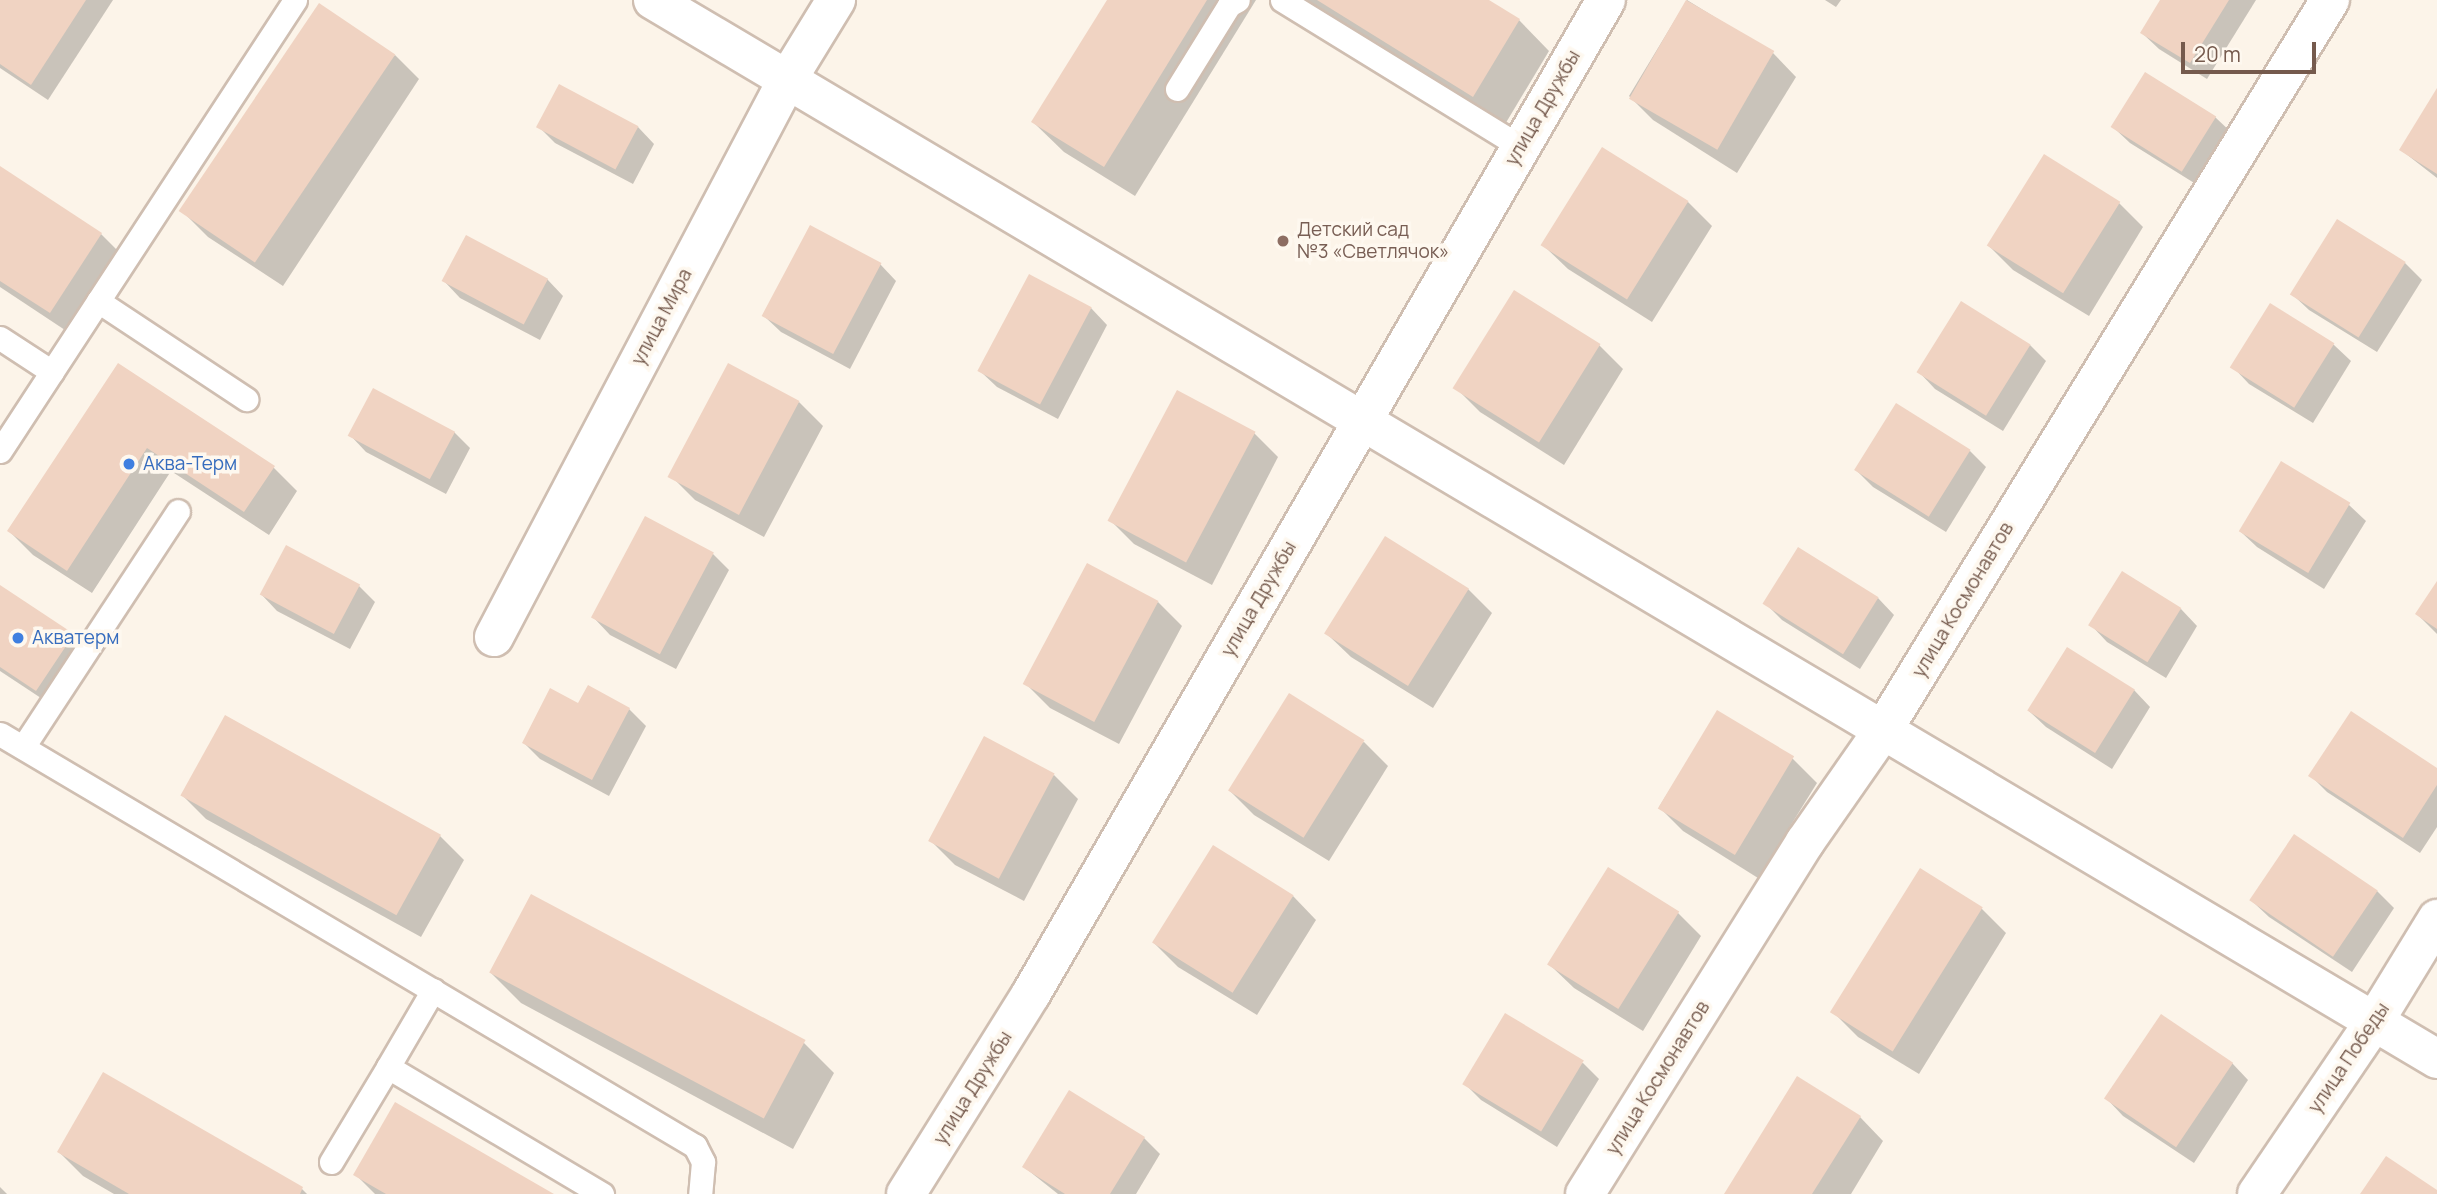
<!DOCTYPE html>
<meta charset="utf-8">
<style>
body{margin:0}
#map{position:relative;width:2437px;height:1194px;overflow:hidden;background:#fcf4e9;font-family:Manrope,sans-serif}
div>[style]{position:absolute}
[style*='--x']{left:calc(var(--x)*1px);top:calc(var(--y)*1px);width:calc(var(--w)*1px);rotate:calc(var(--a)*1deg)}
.shadow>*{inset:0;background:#0003}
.building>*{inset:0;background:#f0d3c2;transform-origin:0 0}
.roads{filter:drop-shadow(2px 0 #cfbeb1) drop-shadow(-2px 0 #cfbeb1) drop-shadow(0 2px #cfbeb1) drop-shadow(0 -2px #cfbeb1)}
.service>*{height:23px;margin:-11.5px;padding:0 11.5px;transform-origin:11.5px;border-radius:11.5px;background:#fff}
.minor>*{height:38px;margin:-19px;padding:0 19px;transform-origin:19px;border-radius:19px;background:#fff}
.tertiary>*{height:38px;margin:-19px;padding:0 19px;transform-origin:19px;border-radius:19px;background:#fff}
.dots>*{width:19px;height:19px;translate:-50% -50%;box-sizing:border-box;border:4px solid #fef8ef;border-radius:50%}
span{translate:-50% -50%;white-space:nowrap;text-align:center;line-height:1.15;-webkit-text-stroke:7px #fef8ef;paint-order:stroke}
.street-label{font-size:19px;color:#755a4d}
.education-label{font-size:19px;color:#785e54}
.left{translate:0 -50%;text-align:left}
.shop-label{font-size:19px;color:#366cbe}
.scale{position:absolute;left:2181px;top:42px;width:135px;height:32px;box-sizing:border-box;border:4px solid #755a4d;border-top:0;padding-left:9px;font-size:21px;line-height:24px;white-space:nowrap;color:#755a4d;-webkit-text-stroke:5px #fef8ef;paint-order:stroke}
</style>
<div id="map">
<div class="shadow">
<i style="clip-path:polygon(0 0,113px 0,48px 100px,0 68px)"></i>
<i style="clip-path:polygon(1109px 0,1256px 0,1135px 196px,1064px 152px,1033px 122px)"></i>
<i style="clip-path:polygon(1301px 0,1486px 0,1519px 20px,1549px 51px,1504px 126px)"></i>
<i style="clip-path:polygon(1687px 0,1773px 53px,1796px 77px,1737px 173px,1653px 120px,1629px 96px)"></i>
<i style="clip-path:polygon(1825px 0,1841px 0,1836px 7px)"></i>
<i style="clip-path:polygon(2162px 0,2256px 0,2207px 79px,2159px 49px,2142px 33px)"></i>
<i style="clip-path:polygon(395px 55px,419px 79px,283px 286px,208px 237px,184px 213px)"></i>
<i style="clip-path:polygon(2437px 91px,2437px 178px,2401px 150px)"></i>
<i style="clip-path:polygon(2215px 117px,2232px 133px,2199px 186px,2130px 143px,2113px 127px)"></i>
<i style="clip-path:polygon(538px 126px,638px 127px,654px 144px,633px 184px,555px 143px)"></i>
<i style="clip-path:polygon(0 168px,101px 234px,125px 258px,74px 336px,0 287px)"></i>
<i style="clip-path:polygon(1688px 202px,1712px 226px,1652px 322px,1568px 269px,1544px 246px)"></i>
<i style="clip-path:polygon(2119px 203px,2143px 227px,2089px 316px,2013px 270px,1989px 246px)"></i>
<i style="clip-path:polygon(2337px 221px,2405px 263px,2422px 280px,2377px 352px,2309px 310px,2292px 294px)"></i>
<i style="clip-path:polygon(880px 264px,896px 281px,850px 369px,781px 332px,764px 316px)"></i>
<i style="clip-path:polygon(547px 279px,563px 296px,540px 340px,460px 298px,444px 281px)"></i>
<i style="clip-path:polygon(1515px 293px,1599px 345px,1623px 369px,1564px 465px,1480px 412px,1456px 388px)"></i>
<i style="clip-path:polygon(2271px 306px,2334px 345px,2351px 361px,2313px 423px,2249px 384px,2233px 367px)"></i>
<i style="clip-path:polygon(1091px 308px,1107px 325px,1058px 419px,997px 387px,980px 371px)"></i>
<i style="clip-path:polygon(2030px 345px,2046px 361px,2003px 431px,1935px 389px,1919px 372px)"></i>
<i style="clip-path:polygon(118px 365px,273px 467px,297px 491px,269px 535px,171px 471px,92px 593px,33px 555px,9px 531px)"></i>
<i style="clip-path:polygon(799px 402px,823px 426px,764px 537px,695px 500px,671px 476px)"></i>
<i style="clip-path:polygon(454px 432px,470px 448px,446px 494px,366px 452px,350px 435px)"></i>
<i style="clip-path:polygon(1254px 433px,1278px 457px,1212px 585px,1134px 544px,1110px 520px)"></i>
<i style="clip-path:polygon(1970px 451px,1986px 467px,1946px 532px,1873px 487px,1856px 470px)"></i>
<i style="clip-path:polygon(2282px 463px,2349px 505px,2366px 521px,2324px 589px,2257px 547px,2240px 531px)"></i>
<i style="clip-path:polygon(712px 553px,729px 570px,676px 669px,610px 635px,594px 618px)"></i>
<i style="clip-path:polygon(2437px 584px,2437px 634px,2417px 614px)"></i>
<i style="clip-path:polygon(359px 586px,375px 602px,350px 649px,277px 611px,261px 594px)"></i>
<i style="clip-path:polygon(0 587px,73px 635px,89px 651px,53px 706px,0 671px)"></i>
<i style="clip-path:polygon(1468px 589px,1492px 613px,1433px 708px,1351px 657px,1327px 634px)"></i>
<i style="clip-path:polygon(1878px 598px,1894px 615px,1860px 669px,1782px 620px,1766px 604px)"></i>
<i style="clip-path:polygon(1158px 602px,1182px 626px,1119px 744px,1050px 708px,1026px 684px)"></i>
<i style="clip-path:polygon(2181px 609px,2197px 626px,2166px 678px,2107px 642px,2091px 625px)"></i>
<i style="clip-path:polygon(2134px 690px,2150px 707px,2112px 769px,2046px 727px,2029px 711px)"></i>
<i style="clip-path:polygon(579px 705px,629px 709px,646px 726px,609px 796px,540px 759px,524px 743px)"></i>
<i style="clip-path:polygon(1718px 712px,1793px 759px,1817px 783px,1758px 878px,1683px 831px,1659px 807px)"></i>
<i style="clip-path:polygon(1364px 742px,1388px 766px,1329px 861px,1254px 815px,1230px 791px)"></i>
<i style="clip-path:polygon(2437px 770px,2437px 827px,2420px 853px,2327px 792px,2311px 776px)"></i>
<i style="clip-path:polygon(1054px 775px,1078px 799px,1024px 901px,955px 865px,931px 841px)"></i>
<i style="clip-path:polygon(182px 795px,440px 836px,464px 860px,421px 937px,206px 819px)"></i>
<i style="clip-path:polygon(2294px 837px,2377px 891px,2394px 908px,2352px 972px,2269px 917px,2252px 901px)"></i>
<i style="clip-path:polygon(1921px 871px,1982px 909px,2006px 933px,1919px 1074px,1858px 1037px,1834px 1013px)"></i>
<i style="clip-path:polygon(1293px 896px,1316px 920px,1257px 1015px,1178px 967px,1154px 943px)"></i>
<i style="clip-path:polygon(1677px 912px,1701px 936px,1643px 1031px,1574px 988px,1550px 965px)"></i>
<i style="clip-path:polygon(491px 973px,804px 1043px,834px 1073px,793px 1149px,521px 1003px)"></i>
<i style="clip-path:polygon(1583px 1063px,1599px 1079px,1557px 1147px,1481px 1100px,1464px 1083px)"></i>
<i style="clip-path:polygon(2232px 1063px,2248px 1080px,2194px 1163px,2123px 1116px,2107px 1099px)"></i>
<i style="clip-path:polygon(104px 1074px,302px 1189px,307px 1194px,114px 1194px,83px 1176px,59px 1152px)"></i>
<i style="clip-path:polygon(1860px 1117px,1883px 1141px,1851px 1194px,1726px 1194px)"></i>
<i style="clip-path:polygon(1144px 1138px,1160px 1154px,1136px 1194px,1058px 1194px,1024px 1167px)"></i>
<i style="clip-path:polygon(355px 1174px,551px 1194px,375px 1194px)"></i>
<i style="clip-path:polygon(0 1187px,7px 1194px,0 1194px)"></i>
</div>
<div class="building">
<i style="clip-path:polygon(0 0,86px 0,31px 85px,0 64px)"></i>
<i style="clip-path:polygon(1107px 0,1207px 0,1104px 167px,1031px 122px)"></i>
<i style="clip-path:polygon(1317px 0,1489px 0,1520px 19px,1473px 97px)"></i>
<i style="left:1686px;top:0;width:102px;height:114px;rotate:30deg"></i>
<i style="clip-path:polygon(2160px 0,2229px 0,2190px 63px,2140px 33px)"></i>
<i style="left:319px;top:3px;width:92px;height:251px;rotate:34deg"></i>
<i style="left:2145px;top:72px;width:84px;height:65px;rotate:32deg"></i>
<i style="left:559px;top:84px;width:90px;height:49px;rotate:28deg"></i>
<i style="clip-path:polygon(2437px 88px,2437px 174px,2399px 150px)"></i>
<i style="left:1602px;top:147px;width:102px;height:116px;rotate:32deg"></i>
<i style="left:2044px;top:154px;width:90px;height:108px;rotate:32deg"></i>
<i style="clip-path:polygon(0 166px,102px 233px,50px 313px,0 281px)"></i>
<i style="left:2337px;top:219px;width:81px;height:89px;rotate:32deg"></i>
<i style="left:810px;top:225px;width:81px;height:103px;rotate:28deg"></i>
<i style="left:466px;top:235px;width:93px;height:52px;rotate:28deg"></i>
<i style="left:1029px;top:274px;width:71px;height:110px;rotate:28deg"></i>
<i style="left:1514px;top:290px;width:102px;height:116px;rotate:32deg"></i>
<i style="left:1961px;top:301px;width:82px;height:84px;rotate:32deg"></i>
<i style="left:2270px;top:303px;width:76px;height:76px;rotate:32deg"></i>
<i style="clip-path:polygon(118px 363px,275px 466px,244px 512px,147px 448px,67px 571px,7px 531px)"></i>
<i style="left:728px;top:363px;width:81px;height:129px;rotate:28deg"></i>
<i style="left:373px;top:388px;width:93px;height:54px;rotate:28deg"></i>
<i style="left:1177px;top:390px;width:89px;height:148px;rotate:28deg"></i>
<i style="left:1896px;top:403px;width:88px;height:79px;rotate:32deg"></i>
<i style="left:2281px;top:461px;width:81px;height:82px;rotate:31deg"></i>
<i style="left:645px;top:516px;width:78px;height:115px;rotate:28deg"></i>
<i style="left:1385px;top:536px;width:99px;height:115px;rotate:32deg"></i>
<i style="left:286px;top:545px;width:84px;height:56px;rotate:28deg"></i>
<i style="left:1798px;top:547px;width:95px;height:67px;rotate:32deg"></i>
<i style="left:1087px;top:563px;width:81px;height:137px;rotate:28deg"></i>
<i style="left:2122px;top:571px;width:70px;height:64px;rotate:32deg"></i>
<i style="clip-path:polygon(2437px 581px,2437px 629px,2415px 614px)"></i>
<i style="clip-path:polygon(0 585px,74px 634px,36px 691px,0 667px)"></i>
<i style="left:2067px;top:647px;width:80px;height:75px;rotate:32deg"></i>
<i style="clip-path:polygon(588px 685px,630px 708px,592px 780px,522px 743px,550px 688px,578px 703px)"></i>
<i style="left:1289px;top:693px;width:89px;height:115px;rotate:32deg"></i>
<i style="left:1717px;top:710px;width:90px;height:115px;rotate:31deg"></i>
<i style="clip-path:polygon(2351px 711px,2437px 768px,2437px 785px,2403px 838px,2308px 776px)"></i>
<i style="left:225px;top:715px;width:247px;height:92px;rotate:29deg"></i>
<i style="left:984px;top:736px;width:80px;height:119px;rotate:28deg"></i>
<i style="left:2294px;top:834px;width:101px;height:80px;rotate:34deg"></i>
<i style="left:1213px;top:845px;width:95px;height:115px;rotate:32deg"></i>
<i style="left:1608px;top:867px;width:84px;height:115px;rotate:32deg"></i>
<i style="left:1920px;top:868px;width:74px;height:170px;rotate:32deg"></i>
<i style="left:531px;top:894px;width:311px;height:89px;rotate:28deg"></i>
<i style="left:1505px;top:1013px;width:92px;height:83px;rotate:31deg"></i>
<i style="left:2161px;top:1014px;width:87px;height:102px;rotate:34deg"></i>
<i style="clip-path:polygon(103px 1072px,303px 1187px,300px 1194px,129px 1194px,57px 1152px)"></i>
<i style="clip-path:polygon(1797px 1076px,1861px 1116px,1812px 1194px,1724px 1194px)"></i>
<i style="clip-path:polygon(1069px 1090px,1145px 1137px,1110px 1194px,1065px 1194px,1022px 1167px)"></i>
<i style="clip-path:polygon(395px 1102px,554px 1194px,386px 1194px,353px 1175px)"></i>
<i style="clip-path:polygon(2386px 1156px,2437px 1190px,2437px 1194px,2360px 1194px)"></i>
</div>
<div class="roads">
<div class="service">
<i style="--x:1282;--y:0;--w:281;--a:31.6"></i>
<i style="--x:1177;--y:89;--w:99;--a:-58.2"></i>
<i style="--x:1229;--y:5;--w:10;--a:-29"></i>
<i style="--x:98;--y:301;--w:178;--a:33.5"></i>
<i style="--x:0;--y:338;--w:62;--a:33.2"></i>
<i style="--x:0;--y:451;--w:539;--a:-56.81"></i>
<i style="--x:0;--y:734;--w:808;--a:30.66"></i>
<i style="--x:695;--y:1146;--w:18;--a:63"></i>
<i style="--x:703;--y:1162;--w:32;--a:95"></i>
<i style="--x:23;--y:747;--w:282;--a:-56.7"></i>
<i style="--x:433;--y:990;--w:89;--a:120.3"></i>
<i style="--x:388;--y:1067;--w:249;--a:30.7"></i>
<i style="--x:331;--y:1162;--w:111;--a:-59"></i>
</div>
<div class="minor">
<i style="--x:653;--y:0;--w:2075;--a:30.69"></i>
<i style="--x:494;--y:637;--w:629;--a:-62.25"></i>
<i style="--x:787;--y:80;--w:94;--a:-58.5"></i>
<i style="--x:1585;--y:1194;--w:415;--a:-58"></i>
<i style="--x:1805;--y:842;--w:136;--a:-55.1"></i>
<i style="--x:1883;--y:730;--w:856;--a:-58.52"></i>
<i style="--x:2257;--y:1194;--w:208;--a:-55.8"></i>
<i style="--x:2374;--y:1022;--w:121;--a:-58.5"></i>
</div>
<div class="tertiary">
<i style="--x:906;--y:1194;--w:236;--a:-58"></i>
<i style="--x:1031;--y:994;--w:1148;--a:-59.95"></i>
</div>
</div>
<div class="dots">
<i style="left:1283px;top:241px;background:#8d6e63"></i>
<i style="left:129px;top:464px;background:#3f7fe0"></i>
<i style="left:18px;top:638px;background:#3f7fe0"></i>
</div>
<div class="street-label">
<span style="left:1543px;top:108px;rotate:-60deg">улица Дружбы</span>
<span style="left:662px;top:317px;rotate:-62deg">улица Мира</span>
<span style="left:1259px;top:599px;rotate:-60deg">улица Дружбы</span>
<span style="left:1963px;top:600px;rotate:-59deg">улица Космонавтов</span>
<span style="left:2349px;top:1058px;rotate:-56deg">улица Победы</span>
<span style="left:1658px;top:1078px;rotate:-58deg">улица Космонавтов</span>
<span style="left:973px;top:1088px;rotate:-58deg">улица Дружбы</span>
</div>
<div class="education-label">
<span class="left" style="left:1297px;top:241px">Детский сад<br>№3 «Светлячок»</span>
</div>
<div class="shop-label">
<span class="left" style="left:143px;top:464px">Аква-Терм</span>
<span class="left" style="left:32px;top:638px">Акватерм</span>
</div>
<div class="scale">20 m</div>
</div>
